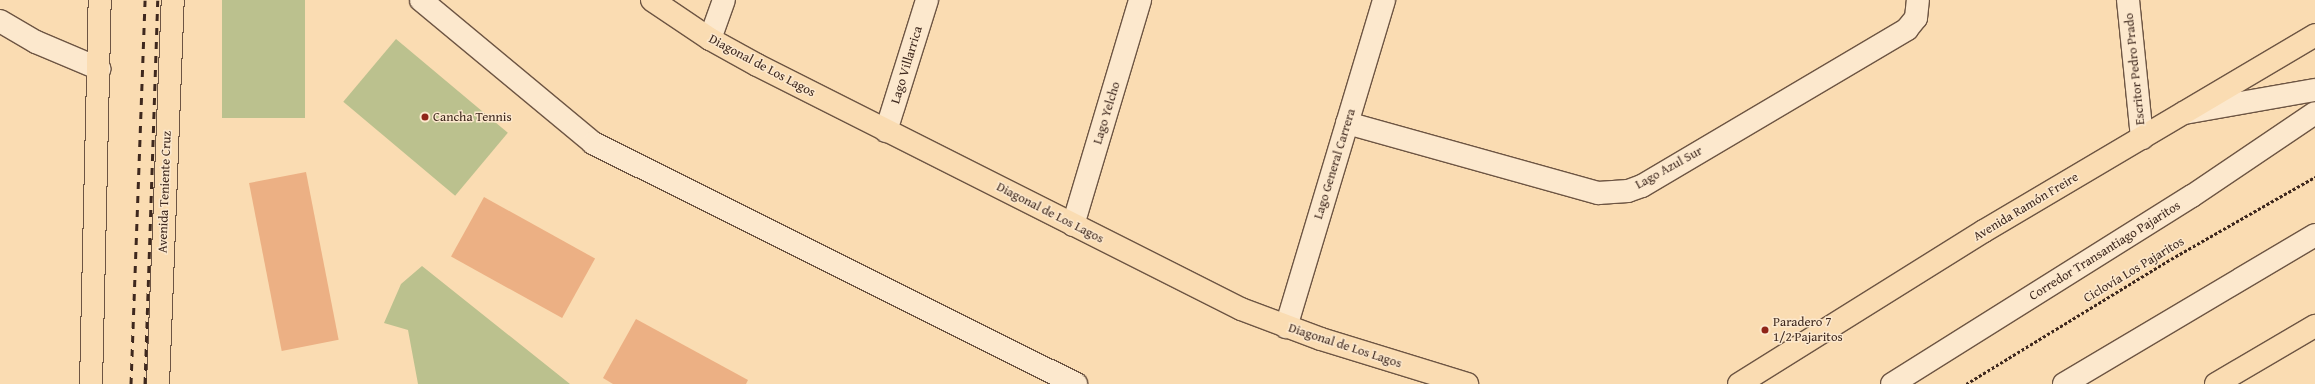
<!DOCTYPE html>
<meta charset="utf-8">
<style>
body{margin:0}
#map{position:relative;width:2315px;height:384px;overflow:hidden;background:#fadcb2;font-family:"Gentium Book Plus",serif}
div>[style]{position:absolute}
[style*='--x']{left:calc(var(--x)*1px);top:calc(var(--y)*1px);width:calc(var(--w)*1px);rotate:calc(var(--a)*1deg)}
.green>*{inset:0;background:#bbc18e;transform-origin:0 0}
.building>*{inset:0;background:#ecb084;transform-origin:0 0}
.path>*{height:2.5px;margin-top:-1.25px;transform-origin:0;background:repeating-linear-gradient(90deg,#3e281e 0 3px,transparent 0 5px)}
.roads{filter:drop-shadow(1px 0 #6d5543) drop-shadow(-1px 0 #6d5543) drop-shadow(0 1px #6d5543) drop-shadow(0 -1px #6d5543)}
.minor>*{height:22px;margin:-11px;padding:0 11px;transform-origin:11px;border-radius:11px;background:#fce8cd}
.major>*{height:22px;margin:-11px;padding:0 11px;transform-origin:11px;border-radius:11px;background:#fadcb2}
.rail>*{height:3px;margin-top:-1.5px;transform-origin:0;background:repeating-linear-gradient(90deg,#3e281e 0 7px,transparent 0 14px)}
.dots>*{width:11px;height:11px;translate:-50% -50%;box-sizing:border-box;border:2px solid #fce8cd;border-radius:50%}
span{translate:-50% -50%;white-space:nowrap;text-align:center;line-height:1.15;-webkit-text-stroke:3px #fce8cd;paint-order:stroke}
.street-label{font-size:13px;color:#3e281e}
.poi-label{font-size:13px;color:#3e281e}
.left{translate:0 -50%;text-align:left}
</style>
<div id="map">
<div class="green">
<i style="left:222px;top:0;width:83px;height:118px"></i>
<i style="left:396px;top:39px;width:146px;height:82px;rotate:40deg"></i>
<i style="clip-path:polygon(422px 266px,570px 384px,418px 384px,408px 330px,384px 323px,401px 284px)"></i>
</div>
<div class="building">
<i style="left:306px;top:172px;width:171px;height:58px;rotate:79deg"></i>
<i style="left:484px;top:197px;width:127px;height:68px;rotate:29deg"></i>
<i style="clip-path:polygon(636px 319px,748px 380px,746px 384px,613px 384px,603px 378px)"></i>
</div>
<div class="path">
<i style="--x:1966;--y:384;--w:240;--a:-31.4"></i>
<i style="--x:2171;--y:259;--w:166;--a:-29.7"></i>
</div>
<div class="roads">
<div class="minor">
<i style="--x:421;--y:0;--w:224;--a:39.7"></i>
<i style="--x:593;--y:143;--w:540;--a:26.52"></i>
<i style="--x:2128;--y:0;--w:139;--a:84.2"></i>
<i style="--x:0;--y:21;--w:42;--a:30.3"></i>
<i style="--x:36;--y:42;--w:69;--a:22.9"></i>
<i style="--x:710;--y:39;--w:41;--a:-70.3"></i>
<i style="--x:2184;--y:113;--w:133;--a:-10"></i>
<i style="--x:1347;--y:123;--w:261;--a:15.6"></i>
<i style="--x:1598;--y:193;--w:30;--a:-4"></i>
<i style="--x:1628;--y:191;--w:15;--a:-20"></i>
<i style="--x:1642;--y:186;--w:308;--a:-30.6"></i>
<i style="--x:1907;--y:29;--w:14;--a:-51"></i>
<i style="--x:1916;--y:18;--w:18;--a:-84"></i>
<i style="--x:886;--y:131;--w:137;--a:-72.6"></i>
<i style="--x:1073;--y:225;--w:235;--a:-73.4"></i>
<i style="--x:1286;--y:327;--w:341;--a:-73.3"></i>
<i style="--x:1892;--y:384;--w:354;--a:-32.1"></i>
<i style="--x:2192;--y:196;--w:148;--a:-34"></i>
<i style="--x:2064;--y:384;--w:292;--a:-30.7"></i>
</div>
<div class="major">
<i style="--x:652;--y:0;--w:70;--a:33.9"></i>
<i style="--x:710;--y:39;--w:54;--a:29"></i>
<i style="--x:757;--y:65;--w:542;--a:26.75"></i>
<i style="--x:1241;--y:309;--w:85;--a:20.6"></i>
<i style="--x:1321;--y:339;--w:153;--a:17.1"></i>
<i style="--x:91;--y:384;--w:384;--a:-88.7"></i>
<i style="--x:158;--y:384;--w:384;--a:-87.8"></i>
<i style="--x:1739;--y:384;--w:289;--a:-32"></i>
<i style="--x:1984;--y:231;--w:385;--a:-30.6"></i>
<i style="--x:2216;--y:384;--w:115;--a:-30.4"></i>
</div>
</div>
<div class="rail">
<i style="--x:131;--y:384;--w:384;--a:-87.9"></i>
<i style="--x:145;--y:384;--w:384;--a:-88.1"></i>
</div>
<div class="dots">
<i style="left:425px;top:117px;background:#8f2418"></i>
<i style="left:1765px;top:330px;background:#8f2418"></i>
</div>
<div class="street-label">
<span style="left:907px;top:65px;rotate:-73deg">Lago Villarrica</span>
<span style="left:762px;top:66px;rotate:28deg">Diagonal de Los Lagos</span>
<span style="left:2135px;top:69px;rotate:-96deg">Escritor Pedro Prado</span>
<span style="left:1107px;top:113px;rotate:-73deg">Lago Yelcho</span>
<span style="left:1335px;top:164px;rotate:-73deg">Lago General Carrera</span>
<span style="left:1669px;top:168px;rotate:-29deg">Lago Azul Sur</span>
<span style="left:165px;top:192px;rotate:-88deg">Avenida Teniente Cruz</span>
<span style="left:2026px;top:207px;rotate:-31deg">Avenida Ramón Freire</span>
<span style="left:1050px;top:213px;rotate:27deg">Diagonal de Los Lagos</span>
<span style="left:2105px;top:251px;rotate:-32deg">Corredor Transantiago Pajaritos</span>
<span style="left:2134px;top:270px;rotate:-31deg">Ciclovía Los Pajaritos</span>
<span style="left:1345px;top:346px;rotate:18deg">Diagonal de Los Lagos</span>
</div>
<div class="poi-label">
<span class="left" style="left:433px;top:117px">Cancha Tennis</span>
<span class="left" style="left:1773px;top:330px">Paradero 7<br>1/2 Pajaritos</span>
</div>
</div>
